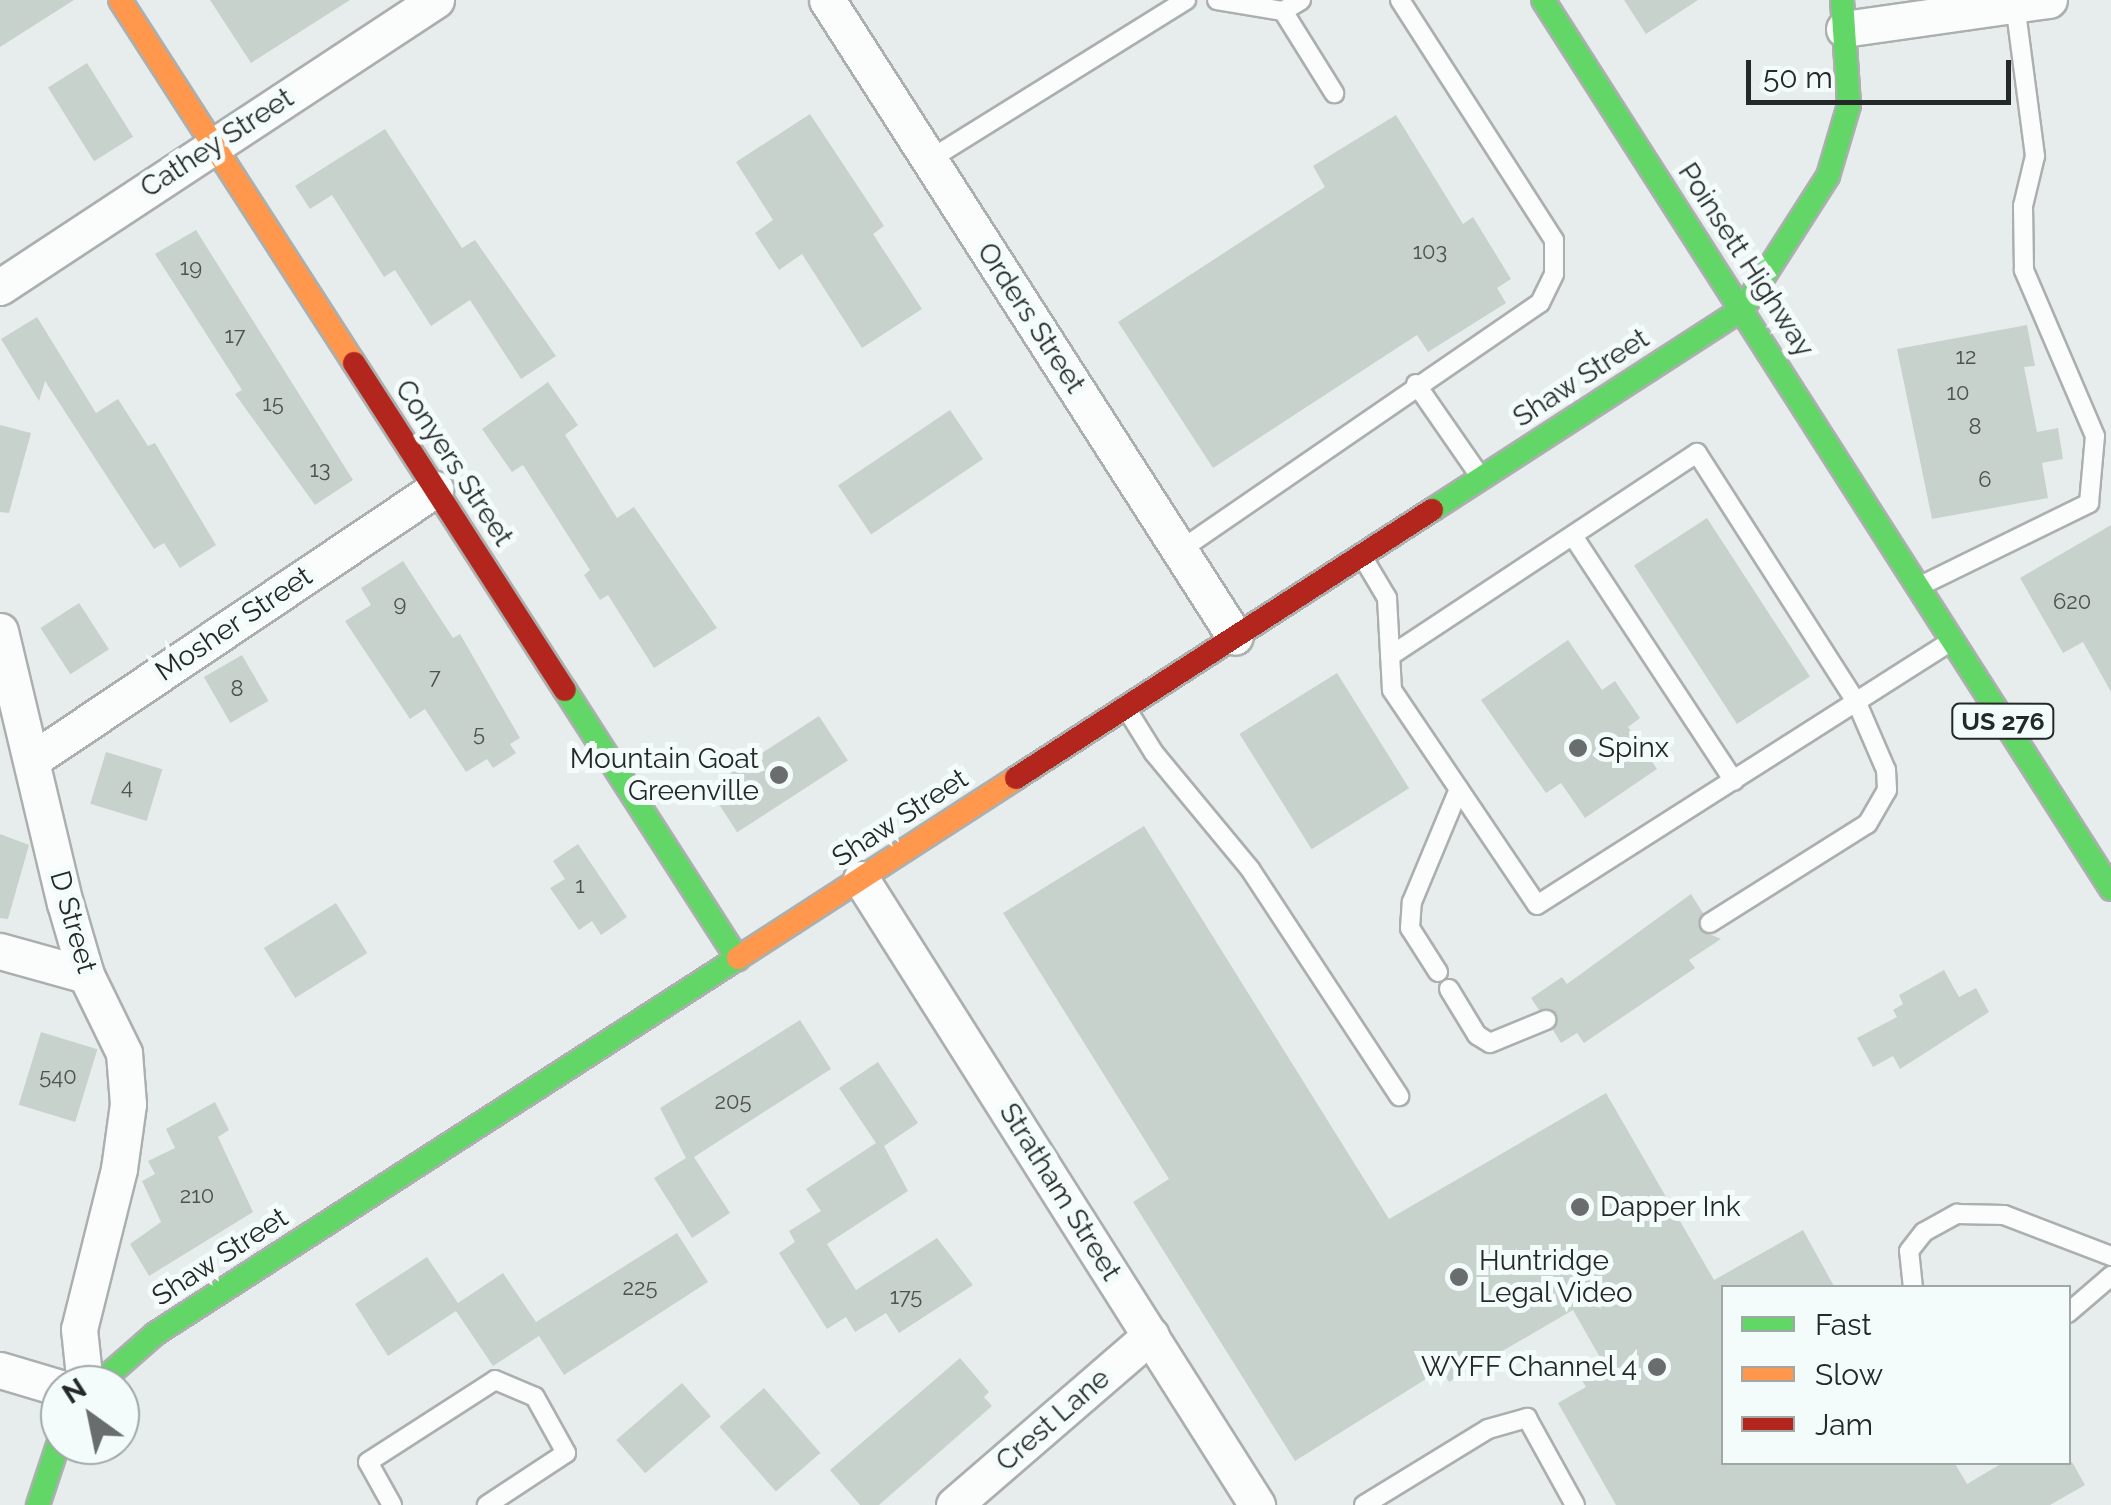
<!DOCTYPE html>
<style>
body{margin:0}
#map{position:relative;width:2111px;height:1505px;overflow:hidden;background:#e7edec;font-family:Raleway,sans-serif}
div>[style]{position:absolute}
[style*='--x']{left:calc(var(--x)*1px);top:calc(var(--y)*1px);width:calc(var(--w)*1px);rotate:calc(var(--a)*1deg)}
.building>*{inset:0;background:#c8d2cc;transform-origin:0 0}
.roads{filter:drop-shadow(2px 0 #abafae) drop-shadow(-2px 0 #abafae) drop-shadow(0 2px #abafae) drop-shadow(0 -2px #abafae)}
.lane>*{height:18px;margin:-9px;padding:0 9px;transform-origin:9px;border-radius:9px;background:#fbfcfc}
.street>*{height:35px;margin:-17.5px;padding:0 17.5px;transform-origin:17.5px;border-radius:17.5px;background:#fbfcfc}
.fast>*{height:22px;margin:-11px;padding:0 11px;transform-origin:11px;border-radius:11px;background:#63d668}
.slow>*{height:22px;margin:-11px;padding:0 11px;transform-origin:11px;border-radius:11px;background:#ff974d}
.jam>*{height:22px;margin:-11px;padding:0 11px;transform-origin:11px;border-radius:11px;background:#b3261e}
.dots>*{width:28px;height:28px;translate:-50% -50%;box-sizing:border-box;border:5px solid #f3fcfa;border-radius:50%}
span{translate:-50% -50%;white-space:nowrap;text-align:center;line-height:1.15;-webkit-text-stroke:10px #f3fcfa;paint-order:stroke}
.number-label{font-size:22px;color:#4e5251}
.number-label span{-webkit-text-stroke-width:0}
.shield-label span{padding:2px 8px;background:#f3fcfa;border:2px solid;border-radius:8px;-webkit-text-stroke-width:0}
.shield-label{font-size:25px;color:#252828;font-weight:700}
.street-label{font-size:28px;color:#252828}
.poi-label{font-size:28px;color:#252828}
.left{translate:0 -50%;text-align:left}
.right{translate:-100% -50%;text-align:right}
.legend{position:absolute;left:1721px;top:1285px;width:350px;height:180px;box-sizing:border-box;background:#f3fcfa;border:2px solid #a1a7a6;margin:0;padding:12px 18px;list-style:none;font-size:30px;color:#252828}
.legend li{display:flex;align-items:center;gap:20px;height:50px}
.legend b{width:50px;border:2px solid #a1a7a6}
.north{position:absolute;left:40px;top:1365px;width:100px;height:100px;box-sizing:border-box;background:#f3fcfa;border:2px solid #a1a7a6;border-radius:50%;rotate:327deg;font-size:28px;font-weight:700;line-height:40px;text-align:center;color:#252828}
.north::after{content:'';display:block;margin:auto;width:35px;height:45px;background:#696d6d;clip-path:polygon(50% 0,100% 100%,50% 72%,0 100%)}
.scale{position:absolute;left:1746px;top:60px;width:265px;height:45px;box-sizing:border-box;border:5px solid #252828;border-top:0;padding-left:12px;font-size:30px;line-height:35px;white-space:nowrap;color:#252828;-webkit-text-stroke:8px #f3fcfa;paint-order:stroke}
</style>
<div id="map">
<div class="building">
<i style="clip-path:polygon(0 0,74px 0,0 47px)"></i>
<i style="clip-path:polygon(210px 0,350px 0,251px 63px)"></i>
<i style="clip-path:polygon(1624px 0,1698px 0,1646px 34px)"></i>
<i style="left:87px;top:63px;width:87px;height:46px;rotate:58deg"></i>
<i style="clip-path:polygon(810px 114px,884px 226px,873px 234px,922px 309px,862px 348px,802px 254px,779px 270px,755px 233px,773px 220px,736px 162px)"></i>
<i style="clip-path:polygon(1396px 115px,1463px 224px,1473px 217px,1511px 279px,1497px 288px,1506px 303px,1428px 352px,1417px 335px,1213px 468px,1118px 322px,1325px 187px,1313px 166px)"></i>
<i style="clip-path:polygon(385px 129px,462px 248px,475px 240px,556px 356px,521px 379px,470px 300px,431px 326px,395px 270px,384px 277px,332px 195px,310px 209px,295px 186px)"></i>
<i style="clip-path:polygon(196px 230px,353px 480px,315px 505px,235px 394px,242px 390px,155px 254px)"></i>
<i style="clip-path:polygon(37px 317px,96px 413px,118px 399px,148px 446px,155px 443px,216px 545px,180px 568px,164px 543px,154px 549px,45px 381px,39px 401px,1px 339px)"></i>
<i style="clip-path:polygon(2027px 325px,2035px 366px,2024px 367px,2037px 432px,2058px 428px,2063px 459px,2042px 463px,2048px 498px,1932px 519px,1897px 349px)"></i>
<i style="clip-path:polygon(548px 382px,578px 425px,565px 435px,617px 518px,634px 507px,717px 628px,654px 668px,608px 595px,600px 600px,584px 575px,590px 570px,523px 465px,512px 472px,482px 429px)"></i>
<i style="left:950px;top:410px;width:59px;height:135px;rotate:56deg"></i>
<i style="clip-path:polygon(0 425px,31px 433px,9px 513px,0 512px)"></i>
<i style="left:1707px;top:518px;width:189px;height:87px;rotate:57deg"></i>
<i style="clip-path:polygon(2111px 525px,2111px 692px,2083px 642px,2063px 653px,2020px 578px)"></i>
<i style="clip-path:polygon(403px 561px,453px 638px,460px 634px,520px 738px,510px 744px,516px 753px,493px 768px,487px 759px,466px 772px,425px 709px,410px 719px,345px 621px,371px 605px,361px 588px)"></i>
<i style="left:79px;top:603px;width:55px;height:46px;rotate:57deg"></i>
<i style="clip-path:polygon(1568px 640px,1602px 690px,1615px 681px,1640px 718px,1628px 727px,1657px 769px,1585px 818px,1561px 783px,1546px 793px,1481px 700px)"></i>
<i style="left:242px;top:655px;width:53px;height:44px;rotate:60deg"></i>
<i style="left:1337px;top:673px;width:136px;height:115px;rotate:58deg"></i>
<i style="left:819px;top:716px;width:53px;height:132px;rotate:57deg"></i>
<i style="left:106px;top:752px;width:59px;height:54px;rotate:17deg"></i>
<i style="clip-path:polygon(1144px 826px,1389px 1219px,1606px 1093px,1714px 1280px,1803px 1230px,1835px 1288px,1724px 1288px,1724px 1462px,1954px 1462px,1967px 1484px,2004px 1462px,2072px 1462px,2085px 1485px,2050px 1505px,1616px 1505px,1558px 1403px,1586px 1387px,1578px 1374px,1602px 1361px,1573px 1310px,1449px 1382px,1442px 1369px,1295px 1461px,1133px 1202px,1169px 1179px,1003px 913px)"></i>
<i style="clip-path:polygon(0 834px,29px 845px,8px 919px,0 918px)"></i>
<i style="clip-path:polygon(578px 844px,627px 917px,601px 935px,592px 921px,579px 930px,550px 888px,565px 879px,553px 861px)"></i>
<i style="clip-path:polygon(1691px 894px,1703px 913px,1700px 930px,1721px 939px,1689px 960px,1695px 968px,1584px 1043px,1577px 1033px,1561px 1043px,1553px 1030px,1557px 1014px,1539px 1010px,1531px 998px,1562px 977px,1567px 984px)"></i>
<i style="left:336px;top:903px;width:59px;height:85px;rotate:58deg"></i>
<i style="clip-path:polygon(1944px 970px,1959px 997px,1976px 988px,1989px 1012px,1900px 1069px,1893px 1056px,1873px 1067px,1857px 1038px,1897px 1017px,1893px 1010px,1903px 1004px,1899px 995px)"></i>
<i style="clip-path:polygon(800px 1020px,831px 1069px,694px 1157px,730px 1213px,692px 1238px,654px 1178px,686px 1158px,660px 1108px)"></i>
<i style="left:41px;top:1032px;width:59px;height:76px;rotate:17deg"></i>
<i style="clip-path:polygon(878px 1062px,918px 1123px,884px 1146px,908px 1191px,827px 1244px,856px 1290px,937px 1238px,973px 1285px,899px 1333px,886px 1313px,855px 1332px,846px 1317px,827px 1329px,779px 1253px,795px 1242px,789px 1231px,821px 1211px,806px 1189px,876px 1143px,839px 1088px)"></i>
<i style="clip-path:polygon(215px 1102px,229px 1130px,218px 1137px,253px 1212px,149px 1276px,130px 1244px,161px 1222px,142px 1181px,155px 1174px,148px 1161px,175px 1148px,166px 1129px)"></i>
<i style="clip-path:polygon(677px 1233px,708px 1282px,564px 1375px,539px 1336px,493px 1366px,456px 1311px,388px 1356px,355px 1304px,427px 1257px,458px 1303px,503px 1273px,536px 1322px)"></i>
<i style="clip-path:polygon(960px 1358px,989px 1392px,984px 1397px,992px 1406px,879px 1505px,860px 1505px,830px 1470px)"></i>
<i style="left:682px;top:1383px;width:44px;height:87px;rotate:49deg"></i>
<i style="left:764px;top:1388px;width:86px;height:59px;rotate:49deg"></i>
</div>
<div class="roads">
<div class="lane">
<i style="--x:1217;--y:0;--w:67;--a:9.5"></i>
<i style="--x:1283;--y:11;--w:21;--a:-31"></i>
<i style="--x:1283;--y:11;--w:97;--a:58.1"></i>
<i style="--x:929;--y:160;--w:303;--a:-31.9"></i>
<i style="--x:1416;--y:384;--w:114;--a:55.3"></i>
<i style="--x:1573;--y:536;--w:293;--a:56.7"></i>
<i style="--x:1179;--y:551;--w:438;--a:-34.5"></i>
<i style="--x:1540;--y:303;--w:32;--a:-64"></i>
<i style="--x:1554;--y:274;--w:34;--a:-90"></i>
<i style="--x:1554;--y:240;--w:285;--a:-122.7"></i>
<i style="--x:1362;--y:556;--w:49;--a:59.2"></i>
<i style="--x:1387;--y:598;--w:92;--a:86.9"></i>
<i style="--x:1392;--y:690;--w:259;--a:56"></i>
<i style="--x:1537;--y:905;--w:488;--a:-32.5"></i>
<i style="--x:1924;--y:584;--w:184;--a:-26.1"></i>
<i style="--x:2089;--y:503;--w:67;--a:-84.9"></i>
<i style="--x:2095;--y:436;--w:181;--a:-113.2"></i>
<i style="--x:2024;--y:270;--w:64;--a:-90.9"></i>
<i style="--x:2023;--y:206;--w:51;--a:-76.5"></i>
<i style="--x:2035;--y:156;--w:152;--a:-97.5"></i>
<i style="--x:1390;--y:656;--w:368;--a:-33.5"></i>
<i style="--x:1697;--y:453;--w:297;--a:57.4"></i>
<i style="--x:1857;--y:703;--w:73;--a:66.6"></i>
<i style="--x:1886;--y:770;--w:20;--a:87"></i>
<i style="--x:1887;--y:790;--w:39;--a:120"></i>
<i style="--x:1867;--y:824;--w:186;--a:147.8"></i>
<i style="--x:1126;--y:708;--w:53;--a:58.1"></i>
<i style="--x:1154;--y:753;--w:151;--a:50.4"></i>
<i style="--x:1250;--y:869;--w:272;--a:56.7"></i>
<i style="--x:1438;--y:972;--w:52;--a:-122.5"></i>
<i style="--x:1410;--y:928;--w:26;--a:-86"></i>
<i style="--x:1412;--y:902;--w:122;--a:-67.4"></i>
<i style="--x:1449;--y:989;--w:54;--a:58.7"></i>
<i style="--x:1477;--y:1035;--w:15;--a:32"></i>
<i style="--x:1490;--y:1043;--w:61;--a:-22.3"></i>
<i style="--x:1913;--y:1288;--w:37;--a:-96"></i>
<i style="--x:1909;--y:1251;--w:24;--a:-52"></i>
<i style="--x:1924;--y:1232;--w:38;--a:-29"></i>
<i style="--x:1957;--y:1214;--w:47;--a:1.2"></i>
<i style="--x:2004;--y:1215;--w:115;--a:21"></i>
<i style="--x:2068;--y:1313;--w:57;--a:-40.7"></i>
<i style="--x:392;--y:1505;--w:49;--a:-119.2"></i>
<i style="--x:368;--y:1462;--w:151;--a:-32.8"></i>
<i style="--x:495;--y:1380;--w:43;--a:23"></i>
<i style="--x:535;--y:1397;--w:64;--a:61"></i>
<i style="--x:566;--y:1453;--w:95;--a:146.6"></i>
<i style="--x:1364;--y:1505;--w:145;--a:-31.5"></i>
<i style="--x:1488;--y:1429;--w:41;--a:-15.8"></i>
<i style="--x:1527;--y:1418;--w:99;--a:61.1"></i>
</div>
<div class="street">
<i style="--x:827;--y:0;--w:756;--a:57.36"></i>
<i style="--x:1844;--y:29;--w:207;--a:-8.1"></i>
<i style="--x:0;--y:287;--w:522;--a:-33.36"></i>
<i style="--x:0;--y:631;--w:280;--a:76.6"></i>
<i style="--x:65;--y:903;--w:75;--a:73.7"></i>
<i style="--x:86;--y:975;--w:87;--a:64"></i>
<i style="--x:124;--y:1053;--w:51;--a:85.5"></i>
<i style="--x:128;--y:1104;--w:66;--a:97.9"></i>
<i style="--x:119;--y:1169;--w:165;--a:104"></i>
<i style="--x:79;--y:1329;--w:56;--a:83.9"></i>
<i style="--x:32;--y:760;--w:486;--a:-33.9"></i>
<i style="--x:861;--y:879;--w:741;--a:57.68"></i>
<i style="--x:0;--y:951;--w:89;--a:15.6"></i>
<i style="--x:0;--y:1370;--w:63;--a:16.7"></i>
<i style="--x:954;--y:1505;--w:260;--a:-40.8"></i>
</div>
<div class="fast">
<i style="--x:1543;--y:0;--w:1055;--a:57.42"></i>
<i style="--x:1432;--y:510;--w:370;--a:-32.9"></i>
<i style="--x:1743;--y:309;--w:158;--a:-57.4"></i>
<i style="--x:1828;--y:176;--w:74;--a:-73.5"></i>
<i style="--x:1849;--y:105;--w:105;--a:-93.8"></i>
<i style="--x:565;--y:690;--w:320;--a:57.3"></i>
<i style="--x:97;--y:1385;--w:77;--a:-41.3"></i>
<i style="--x:155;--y:1334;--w:694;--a:-32.82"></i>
<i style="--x:38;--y:1505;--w:70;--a:-71.6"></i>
</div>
<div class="slow">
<i style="--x:120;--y:0;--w:432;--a:57.2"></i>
<i style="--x:738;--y:958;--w:331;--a:-32.9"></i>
</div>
<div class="jam">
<i style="--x:354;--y:363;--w:389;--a:57.2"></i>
<i style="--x:1016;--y:778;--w:495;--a:-32.8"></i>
</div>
</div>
<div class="dots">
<i style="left:1578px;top:748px;background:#696d6d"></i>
<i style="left:779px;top:775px;background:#696d6d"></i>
<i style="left:1580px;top:1207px;background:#696d6d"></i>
<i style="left:1459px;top:1277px;background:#696d6d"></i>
<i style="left:1657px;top:1367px;background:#696d6d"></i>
</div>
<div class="number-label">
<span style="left:1430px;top:252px">103</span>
<span style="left:191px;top:268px">19</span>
<span style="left:235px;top:336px">17</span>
<span style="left:1966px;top:357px">12</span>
<span style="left:1958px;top:393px">10</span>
<span style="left:273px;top:404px">15</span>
<span style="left:1975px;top:427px">8</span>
<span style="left:320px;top:470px">13</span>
<span style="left:1985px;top:480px">6</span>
<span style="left:2072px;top:602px">620</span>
<span style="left:400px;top:604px">9</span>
<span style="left:435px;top:677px">7</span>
<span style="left:237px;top:689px">8</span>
<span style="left:479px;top:734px">5</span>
<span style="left:127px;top:787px">4</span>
<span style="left:580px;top:886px">1</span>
<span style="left:58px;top:1077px">540</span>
<span style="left:733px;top:1102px">205</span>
<span style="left:197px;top:1196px">210</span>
<span style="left:640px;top:1288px">225</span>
<span style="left:906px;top:1297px">175</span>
</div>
<div class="shield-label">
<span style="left:2003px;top:721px">US 276</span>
</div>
<div class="street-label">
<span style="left:217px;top:143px;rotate:-33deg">Cathey Street</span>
<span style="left:1746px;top:260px;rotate:57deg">Poinsett Highway</span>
<span style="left:1031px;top:318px;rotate:57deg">Orders Street</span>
<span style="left:1581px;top:378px;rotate:-33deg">Shaw Street</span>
<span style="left:454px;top:463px;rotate:57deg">Conyers Street</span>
<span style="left:234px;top:624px;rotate:-34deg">Mosher Street</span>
<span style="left:900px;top:818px;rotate:-33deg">Shaw Street</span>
<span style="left:73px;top:922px;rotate:74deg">D Street</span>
<span style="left:1060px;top:1192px;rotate:58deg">Stratham Street</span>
<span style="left:220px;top:1257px;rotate:-33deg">Shaw Street</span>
<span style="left:1053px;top:1420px;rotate:-41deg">Crest Lane</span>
</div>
<div class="poi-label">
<span class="left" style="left:1598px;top:748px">Spinx</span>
<span class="right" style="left:759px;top:775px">Mountain Goat<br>Greenville</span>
<span class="left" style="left:1600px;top:1207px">Dapper Ink</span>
<span class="left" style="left:1479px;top:1277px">Huntridge<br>Legal Video</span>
<span class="right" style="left:1637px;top:1367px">WYFF Channel 4</span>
</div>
<ul class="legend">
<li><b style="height:12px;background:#63d668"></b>Fast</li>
<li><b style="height:12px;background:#ff974d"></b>Slow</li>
<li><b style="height:12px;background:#b3261e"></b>Jam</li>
</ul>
<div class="north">N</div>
<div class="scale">50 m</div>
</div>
